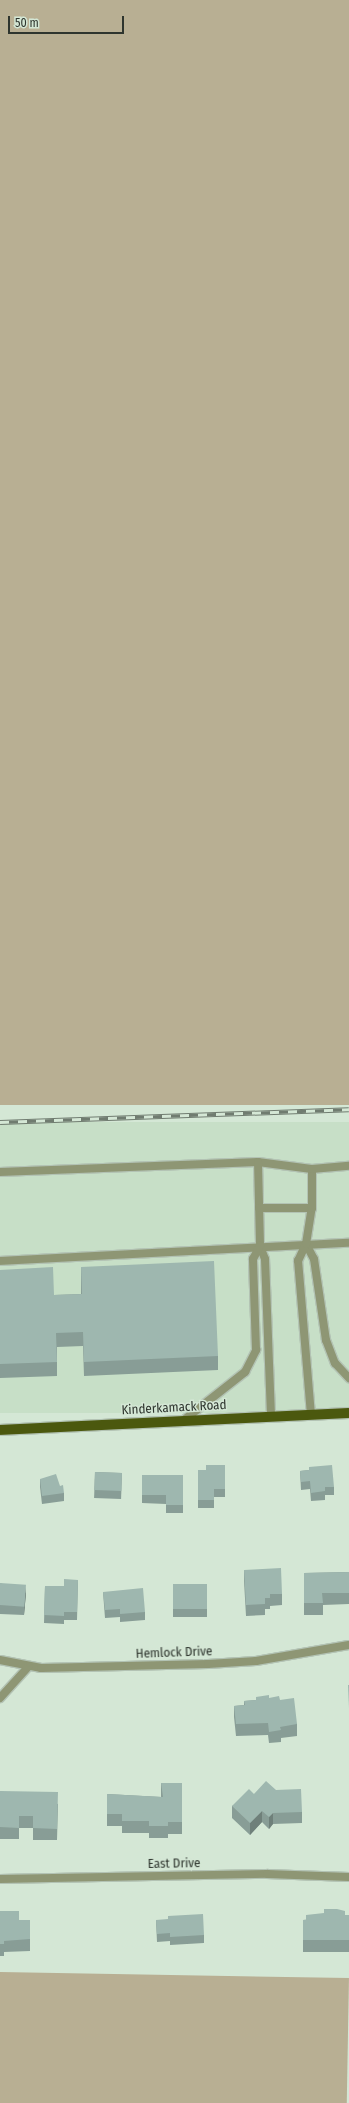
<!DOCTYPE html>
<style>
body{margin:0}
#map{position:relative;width:349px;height:2103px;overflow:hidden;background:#d4e7d5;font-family:"Fira Sans Condensed",sans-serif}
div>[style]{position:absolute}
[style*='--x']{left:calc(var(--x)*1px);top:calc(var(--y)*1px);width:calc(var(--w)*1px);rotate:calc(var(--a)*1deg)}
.built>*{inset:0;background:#c7dfc7;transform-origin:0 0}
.green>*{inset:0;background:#b8af93;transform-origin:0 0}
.roads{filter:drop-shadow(1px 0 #b3c3b4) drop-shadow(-1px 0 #b3c3b4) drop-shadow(0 1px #b3c3b4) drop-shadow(0 -1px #b3c3b4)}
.lane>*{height:8px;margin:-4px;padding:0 4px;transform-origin:4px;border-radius:4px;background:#8e9674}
.street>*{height:8px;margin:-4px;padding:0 4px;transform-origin:4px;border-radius:4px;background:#8e9674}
.primary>*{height:10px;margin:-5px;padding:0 5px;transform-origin:5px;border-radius:5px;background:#4b580e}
.rail>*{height:4.5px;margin-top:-2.25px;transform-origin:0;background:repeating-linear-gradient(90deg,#d4e7d5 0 9px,#707c70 0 18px);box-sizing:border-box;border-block:1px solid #707c70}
.wall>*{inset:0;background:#889d96;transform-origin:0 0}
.shaded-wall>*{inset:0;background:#6f807a}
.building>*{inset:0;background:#9eb7af;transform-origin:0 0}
span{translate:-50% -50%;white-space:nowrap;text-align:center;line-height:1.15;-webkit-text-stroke:3px #d4e7d5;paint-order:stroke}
.street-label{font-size:13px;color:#2e352e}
.scale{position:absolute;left:8px;top:16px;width:116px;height:18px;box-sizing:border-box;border:2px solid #2e352e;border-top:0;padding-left:5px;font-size:12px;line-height:14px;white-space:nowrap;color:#2e352e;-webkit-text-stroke:3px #d4e7d5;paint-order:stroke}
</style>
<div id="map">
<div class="built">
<i style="left:349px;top:1122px;width:291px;height:350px;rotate:90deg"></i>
</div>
<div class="green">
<i style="left:0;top:0;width:349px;height:1105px"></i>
<i style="left:0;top:1972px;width:349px;height:131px;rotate:1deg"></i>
</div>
<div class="roads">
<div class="lane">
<i style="--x:258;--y:1162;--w:54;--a:7.4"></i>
<i style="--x:0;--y:1172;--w:258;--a:-2.2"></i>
<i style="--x:258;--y:1162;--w:84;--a:88.6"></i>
<i style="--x:260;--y:1246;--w:14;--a:69"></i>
<i style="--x:265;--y:1259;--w:157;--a:87.8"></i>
<i style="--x:259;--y:1208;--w:53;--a:0"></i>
<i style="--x:306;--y:1244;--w:17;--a:62"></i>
<i style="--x:314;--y:1259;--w:82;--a:81.6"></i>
<i style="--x:326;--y:1340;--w:25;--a:69"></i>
<i style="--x:335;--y:1363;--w:21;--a:47"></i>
<i style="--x:0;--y:1261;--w:349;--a:-3"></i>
<i style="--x:311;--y:1415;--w:155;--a:-94.8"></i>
<i style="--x:298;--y:1261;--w:19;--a:-65"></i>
<i style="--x:306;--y:1244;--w:36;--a:-81"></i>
<i style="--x:312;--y:1208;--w:39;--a:-90"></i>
<i style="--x:312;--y:1169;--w:37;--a:-5"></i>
<i style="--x:184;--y:1420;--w:78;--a:-38.2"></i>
<i style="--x:245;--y:1372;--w:25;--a:-63"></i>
<i style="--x:256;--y:1350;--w:91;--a:-91.9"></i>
<i style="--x:253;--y:1259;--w:15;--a:-62"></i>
</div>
<div class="street">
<i style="--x:0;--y:1660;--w:42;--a:11"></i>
<i style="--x:41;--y:1668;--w:167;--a:-1.4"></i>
<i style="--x:208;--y:1664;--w:48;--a:-3.6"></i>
<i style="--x:256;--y:1661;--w:94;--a:-9.8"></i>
<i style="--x:0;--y:1698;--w:43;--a:-47.8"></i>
<i style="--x:0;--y:1879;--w:267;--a:-1.1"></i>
<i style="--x:267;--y:1874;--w:82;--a:2.1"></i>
</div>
<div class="primary">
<i style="--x:0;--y:1430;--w:349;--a:-2.8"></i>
</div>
</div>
<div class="rail">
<i style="--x:0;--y:1122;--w:349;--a:-2.1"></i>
</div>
<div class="wall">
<i style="clip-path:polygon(81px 1267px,218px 1356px,218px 1370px,84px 1376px,83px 1346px,57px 1347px,57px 1376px,0 1378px,0 1270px,54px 1295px,81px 1294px)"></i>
<i style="clip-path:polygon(225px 1465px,225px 1497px,214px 1497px,214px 1508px,198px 1508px,198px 1470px,206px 1470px)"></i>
<i style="clip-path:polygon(309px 1467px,334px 1487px,334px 1495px,325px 1495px,325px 1500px,311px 1501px,310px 1489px,301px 1490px,300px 1471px,309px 1470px)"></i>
<i style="left:95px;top:1472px;width:27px;height:26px;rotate:2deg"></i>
<i style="clip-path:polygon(142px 1475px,183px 1475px,183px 1513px,166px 1513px,166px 1504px,142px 1503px)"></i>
<i style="clip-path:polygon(40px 1479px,64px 1493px,64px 1501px,42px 1504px,40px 1487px)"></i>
<i style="clip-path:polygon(244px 1570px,282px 1594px,282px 1605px,270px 1606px,270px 1609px,265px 1609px,265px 1615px,246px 1616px,244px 1581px)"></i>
<i style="clip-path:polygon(349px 1572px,349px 1604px,323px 1605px,323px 1615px,304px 1615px,304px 1573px)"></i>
<i style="clip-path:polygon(78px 1580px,77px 1620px,64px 1620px,64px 1624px,44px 1623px,45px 1586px,64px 1586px)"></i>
<i style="clip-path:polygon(0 1583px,26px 1593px,24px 1615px,0 1614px)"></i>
<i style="left:207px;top:1584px;width:33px;height:34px;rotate:90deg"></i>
<i style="clip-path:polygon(103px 1592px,145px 1612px,145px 1620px,120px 1622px,120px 1617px,105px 1618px)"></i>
<i style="clip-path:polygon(256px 1697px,269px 1698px,280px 1700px,297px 1724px,297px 1736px,281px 1738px,281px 1742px,269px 1743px,268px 1735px,236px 1736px,234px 1717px,234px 1706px,244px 1705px,244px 1701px,256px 1700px)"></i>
<i style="clip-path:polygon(161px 1783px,182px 1783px,182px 1834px,168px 1834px,168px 1838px,149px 1838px,149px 1833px,122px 1833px,122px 1826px,107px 1826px,107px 1794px,161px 1797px)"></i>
<i style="clip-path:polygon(276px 1790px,302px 1812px,302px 1823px,273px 1824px,269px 1829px,262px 1822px,250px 1835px,232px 1818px,232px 1806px,254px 1794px)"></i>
<i style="clip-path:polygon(0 1791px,58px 1804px,57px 1840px,33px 1840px,33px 1828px,19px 1828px,19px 1839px,0 1839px)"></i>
<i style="clip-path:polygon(0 1911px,19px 1920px,30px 1920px,30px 1951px,4px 1952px,4px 1956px,0 1956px)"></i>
<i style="clip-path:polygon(345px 1915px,349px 1915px,349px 1952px,303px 1952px,303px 1920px)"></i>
<i style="clip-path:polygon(156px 1920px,204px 1935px,204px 1943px,170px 1945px,170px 1941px,157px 1942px)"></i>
</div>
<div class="shaded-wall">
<i style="clip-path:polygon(26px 1585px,26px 1593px,24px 1615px,24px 1607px)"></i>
<i style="clip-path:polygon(262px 1811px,262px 1822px,250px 1835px,250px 1823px)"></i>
<i style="clip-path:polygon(273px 1813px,273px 1824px,269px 1829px,269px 1817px)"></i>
</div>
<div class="building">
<i style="clip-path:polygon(214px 1261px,218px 1356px,84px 1362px,83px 1332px,56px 1333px,57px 1362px,0 1364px,0 1270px,53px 1267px,54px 1295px,82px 1294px,81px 1267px)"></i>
<i style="clip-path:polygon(206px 1465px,225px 1465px,225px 1489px,214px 1489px,214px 1500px,198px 1500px,198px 1470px,206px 1470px)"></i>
<i style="clip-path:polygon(332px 1465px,334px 1487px,325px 1487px,325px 1491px,311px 1493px,310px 1481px,301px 1482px,300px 1471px,309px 1470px,309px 1467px)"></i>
<i style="left:95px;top:1472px;width:27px;height:18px;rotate:2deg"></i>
<i style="clip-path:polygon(56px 1474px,60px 1486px,63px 1485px,64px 1493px,42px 1496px,40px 1479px)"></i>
<i style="clip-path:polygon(142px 1475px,183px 1475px,183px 1505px,166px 1505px,166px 1495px,142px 1495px)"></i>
<i style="clip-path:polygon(281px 1568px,282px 1594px,270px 1594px,270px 1598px,265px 1598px,265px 1604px,246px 1605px,244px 1570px)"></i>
<i style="clip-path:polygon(349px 1572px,349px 1593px,322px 1593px,323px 1603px,304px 1603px,304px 1573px)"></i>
<i style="clip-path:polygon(64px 1579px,78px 1580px,77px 1612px,64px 1612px,64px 1616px,44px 1615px,45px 1586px,64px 1586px)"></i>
<i style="left:0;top:1583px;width:26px;height:22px;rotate:4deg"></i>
<i style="left:207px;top:1584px;width:25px;height:34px;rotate:90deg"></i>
<i style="clip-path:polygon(143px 1588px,145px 1612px,120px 1614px,120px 1609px,105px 1610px,103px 1592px)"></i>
<i style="clip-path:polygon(348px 1685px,349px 1685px,349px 1708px)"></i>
<i style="clip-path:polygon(269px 1695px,269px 1698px,279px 1696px,280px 1700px,294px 1698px,297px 1724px,280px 1727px,281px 1730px,269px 1732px,268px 1723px,236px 1724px,234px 1706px,245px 1705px,244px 1701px,256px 1700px,256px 1697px)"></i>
<i style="clip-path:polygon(266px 1781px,276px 1790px,301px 1789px,302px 1812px,273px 1813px,269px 1817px,262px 1811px,250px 1823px,232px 1806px,249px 1789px,254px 1794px)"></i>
<i style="clip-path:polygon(161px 1783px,182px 1783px,182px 1822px,168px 1822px,168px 1826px,149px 1826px,149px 1821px,122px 1821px,122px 1814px,107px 1814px,107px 1794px,163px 1797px)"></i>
<i style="clip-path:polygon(0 1791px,58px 1792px,57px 1829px,33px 1828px,33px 1816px,19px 1816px,19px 1828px,0 1827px)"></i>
<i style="clip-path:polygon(324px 1909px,337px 1909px,345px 1911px,345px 1915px,349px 1915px,349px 1940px,303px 1940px,303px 1920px,306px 1920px,306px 1915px,324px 1913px)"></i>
<i style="clip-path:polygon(0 1911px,19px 1911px,19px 1920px,30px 1920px,30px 1939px,4px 1941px,4px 1944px,0 1944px)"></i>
<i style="clip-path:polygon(203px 1914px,204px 1935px,170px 1937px,170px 1933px,157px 1934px,156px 1920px,168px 1919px,168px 1916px)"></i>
</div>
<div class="street-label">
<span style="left:174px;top:1408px;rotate:-3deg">Kinderkamack Road</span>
<span style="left:174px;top:1653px;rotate:-2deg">Hemlock Drive</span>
<span style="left:174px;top:1864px;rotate:-1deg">East Drive</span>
</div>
<div class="scale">50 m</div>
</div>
